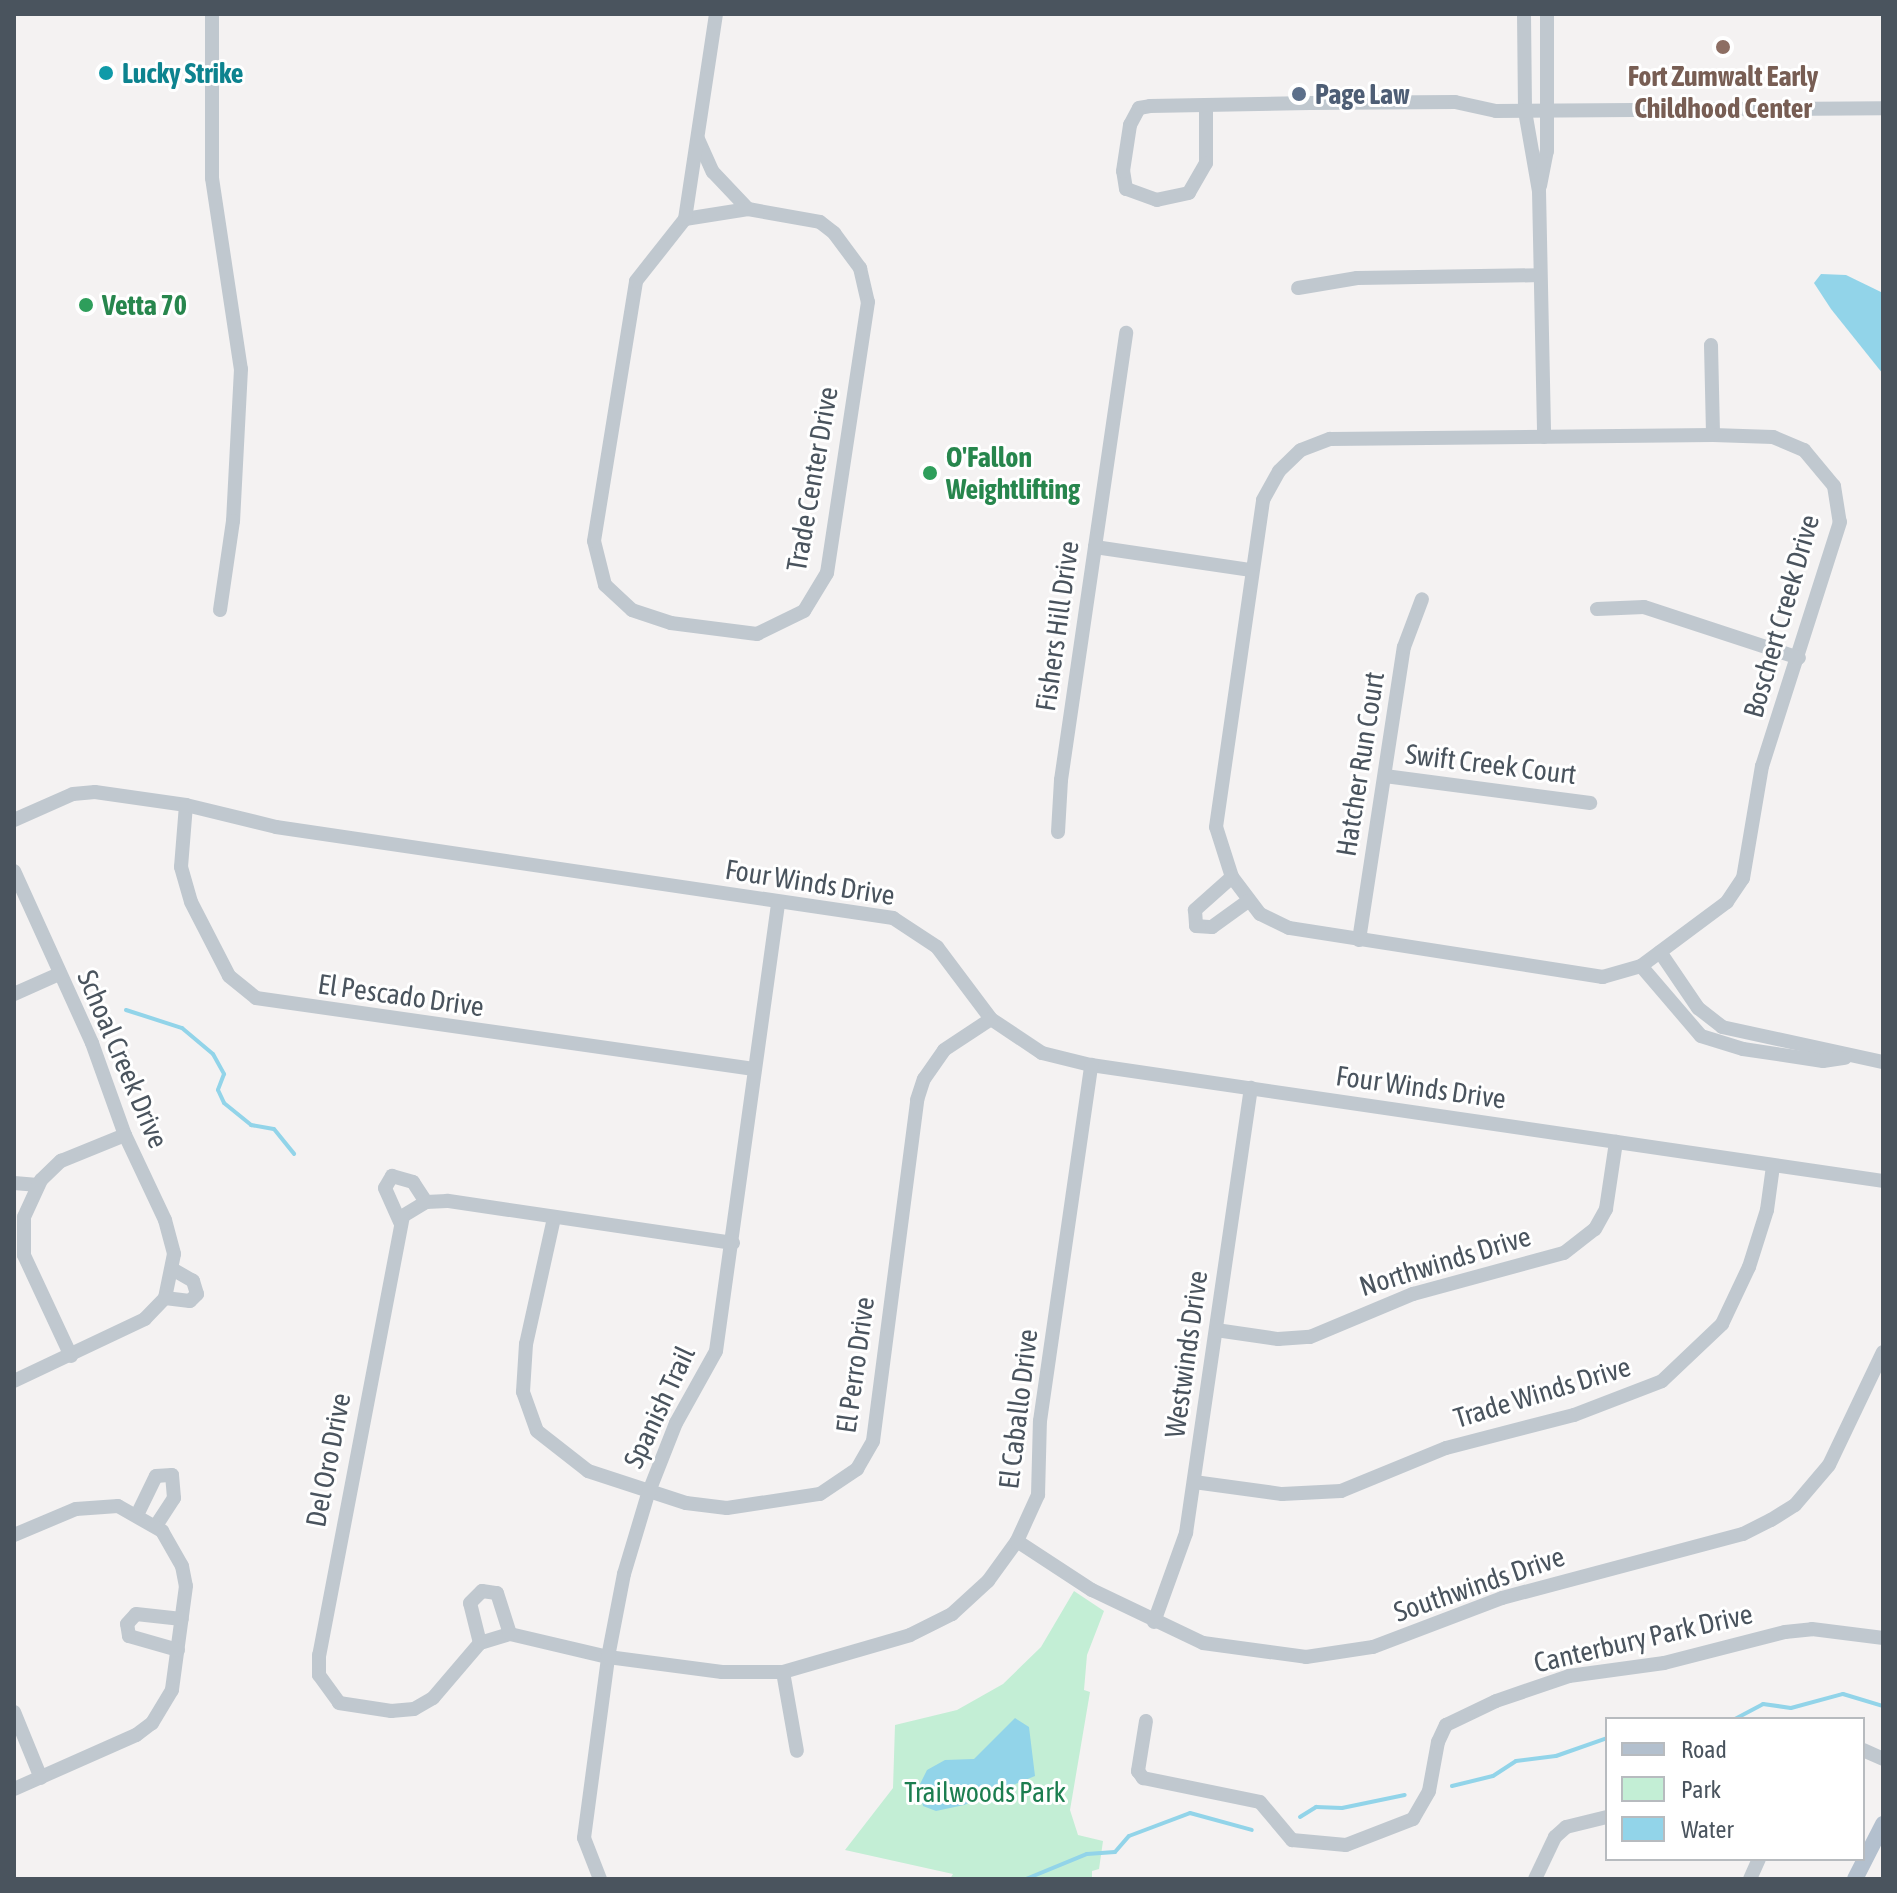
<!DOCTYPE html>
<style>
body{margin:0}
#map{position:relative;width:1897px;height:1893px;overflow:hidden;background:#f4f2f2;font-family:"Asap Condensed",sans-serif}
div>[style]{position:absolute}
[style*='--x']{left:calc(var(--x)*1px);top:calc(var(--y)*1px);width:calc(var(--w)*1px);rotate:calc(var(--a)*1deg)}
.green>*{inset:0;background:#c3eed5}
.water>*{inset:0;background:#92d4e9}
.stream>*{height:4px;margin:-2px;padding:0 2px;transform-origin:2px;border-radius:2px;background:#92d4e9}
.minor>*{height:14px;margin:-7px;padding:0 7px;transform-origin:7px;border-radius:7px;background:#c0c8cf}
.major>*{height:16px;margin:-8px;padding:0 8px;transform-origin:8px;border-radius:8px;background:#b3c0ce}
.dots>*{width:22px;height:22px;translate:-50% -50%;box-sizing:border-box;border:4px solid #fff;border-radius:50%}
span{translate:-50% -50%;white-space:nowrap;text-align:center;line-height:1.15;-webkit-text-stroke:6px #fff;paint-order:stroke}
.culture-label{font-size:28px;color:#0d838f;font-weight:700}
.left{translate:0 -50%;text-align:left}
.education-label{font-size:28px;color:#785e54;font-weight:700}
.service-label{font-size:28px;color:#4e5e75;font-weight:700}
.leisure-label{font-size:28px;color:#27864d;font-weight:700}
.street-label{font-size:28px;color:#4a545e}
.park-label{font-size:28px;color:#1c7e50}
.frame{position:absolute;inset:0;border:16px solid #4a545e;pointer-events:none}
.legend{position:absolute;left:1605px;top:1717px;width:260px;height:144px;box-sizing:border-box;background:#fff;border:2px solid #b7bbbf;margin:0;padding:10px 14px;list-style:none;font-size:24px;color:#4a545e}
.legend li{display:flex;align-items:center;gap:16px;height:40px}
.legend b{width:40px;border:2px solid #b7bbbf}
</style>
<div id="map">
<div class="green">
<i style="clip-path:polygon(1074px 1591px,1104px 1611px,1087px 1655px,1084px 1690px,1090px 1692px,1070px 1810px,1078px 1835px,1103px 1841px,1099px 1869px,1092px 1871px,1092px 1879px,950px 1879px,953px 1874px,845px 1850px,893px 1788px,895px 1725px,957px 1710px,1003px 1684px,1041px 1647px)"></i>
</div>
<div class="water">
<i style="clip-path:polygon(1821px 274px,1846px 275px,1883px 293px,1883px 374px,1831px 309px,1814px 283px)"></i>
<i style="clip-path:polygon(1015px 1718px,1029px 1727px,1035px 1776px,964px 1805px,936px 1811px,923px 1806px,919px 1786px,927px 1770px,945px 1760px,974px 1759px)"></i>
</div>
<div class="stream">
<i style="--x:126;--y:1010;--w:59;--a:17.8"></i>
<i style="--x:182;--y:1028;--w:40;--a:40"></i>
<i style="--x:213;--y:1054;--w:23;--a:61"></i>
<i style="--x:224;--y:1074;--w:17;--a:111"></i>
<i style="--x:218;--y:1090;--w:14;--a:65"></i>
<i style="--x:224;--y:1103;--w:35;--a:39"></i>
<i style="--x:251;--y:1125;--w:23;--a:10"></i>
<i style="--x:274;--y:1129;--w:32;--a:51"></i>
<i style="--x:1735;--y:1719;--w:32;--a:-28"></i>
<i style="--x:1763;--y:1704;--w:28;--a:8"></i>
<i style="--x:1791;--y:1708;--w:54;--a:-15.1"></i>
<i style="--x:1843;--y:1694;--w:42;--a:16.7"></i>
<i style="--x:1452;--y:1786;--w:42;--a:-13.7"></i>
<i style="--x:1493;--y:1776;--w:27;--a:-33"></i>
<i style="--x:1516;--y:1761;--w:40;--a:-7.1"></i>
<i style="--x:1556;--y:1756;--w:54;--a:-19.4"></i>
<i style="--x:1300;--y:1817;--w:19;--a:-32"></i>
<i style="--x:1316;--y:1807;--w:26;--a:2"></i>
<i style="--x:1342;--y:1808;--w:64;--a:-11.7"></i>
<i style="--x:1026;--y:1879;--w:66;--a:-22.3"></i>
<i style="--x:1087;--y:1854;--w:28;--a:-4"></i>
<i style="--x:1115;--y:1852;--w:21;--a:-49"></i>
<i style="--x:1129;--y:1836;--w:65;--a:-20.7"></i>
<i style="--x:1190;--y:1813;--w:64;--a:15.3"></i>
</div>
<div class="minor">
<i style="--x:212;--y:14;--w:164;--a:90"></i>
<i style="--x:212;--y:178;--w:193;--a:81.4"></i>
<i style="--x:241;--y:369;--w:152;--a:93"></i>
<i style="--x:233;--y:521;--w:90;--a:98.3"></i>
<i style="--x:1524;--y:14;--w:97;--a:89.4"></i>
<i style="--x:1525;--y:111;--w:81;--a:80.1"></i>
<i style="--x:1539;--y:191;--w:246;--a:88.8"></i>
<i style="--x:1206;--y:105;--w:58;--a:90"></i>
<i style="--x:1206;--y:163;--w:34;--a:120"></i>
<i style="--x:1189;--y:193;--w:33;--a:168"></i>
<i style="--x:1157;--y:200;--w:33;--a:-160"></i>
<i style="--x:1126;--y:189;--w:18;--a:-99"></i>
<i style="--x:1123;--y:171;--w:47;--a:-81.3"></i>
<i style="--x:1130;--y:125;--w:19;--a:-62"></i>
<i style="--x:1139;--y:108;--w:11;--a:-10"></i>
<i style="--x:1150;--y:106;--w:160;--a:-1.1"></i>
<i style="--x:1310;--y:103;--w:145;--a:-0.4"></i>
<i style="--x:1455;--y:102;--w:42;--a:12.4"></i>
<i style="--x:1496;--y:111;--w:387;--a:-0.4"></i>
<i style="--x:698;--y:139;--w:36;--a:66"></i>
<i style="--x:713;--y:172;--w:51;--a:46.6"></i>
<i style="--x:1540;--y:186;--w:36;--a:-79"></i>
<i style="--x:1547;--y:151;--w:137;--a:-90"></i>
<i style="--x:748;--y:209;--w:73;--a:10.2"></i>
<i style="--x:820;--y:222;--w:18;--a:38"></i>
<i style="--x:834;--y:233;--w:44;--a:53.4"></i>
<i style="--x:860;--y:268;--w:35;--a:77"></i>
<i style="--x:868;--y:302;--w:274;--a:98.6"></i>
<i style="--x:827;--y:573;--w:44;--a:121.2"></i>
<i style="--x:804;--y:611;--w:52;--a:153.9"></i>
<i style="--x:757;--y:634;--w:87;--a:-172.7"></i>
<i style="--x:671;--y:623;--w:41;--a:-161.6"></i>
<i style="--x:632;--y:610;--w:37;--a:-137"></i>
<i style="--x:605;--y:585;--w:45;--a:-104"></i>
<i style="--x:594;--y:541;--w:263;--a:-80.8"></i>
<i style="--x:636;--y:281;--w:79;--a:-51.7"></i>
<i style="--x:685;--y:219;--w:64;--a:-9"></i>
<i style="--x:685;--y:219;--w:207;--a:-81.4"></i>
<i style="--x:1298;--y:288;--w:60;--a:-9.6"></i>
<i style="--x:1357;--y:278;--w:183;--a:-0.9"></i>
<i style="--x:1711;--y:345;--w:90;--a:88.7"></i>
<i style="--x:1713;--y:435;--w:60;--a:1.9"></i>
<i style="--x:1773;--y:437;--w:34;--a:23"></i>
<i style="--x:1804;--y:450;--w:47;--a:50.2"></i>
<i style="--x:1834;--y:486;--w:36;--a:81"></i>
<i style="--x:1840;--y:522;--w:256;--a:107.7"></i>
<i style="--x:1762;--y:766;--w:114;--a:99.6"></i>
<i style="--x:1743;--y:878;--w:29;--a:124"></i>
<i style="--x:1727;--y:902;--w:107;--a:143.3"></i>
<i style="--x:1641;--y:966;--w:40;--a:164"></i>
<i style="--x:1603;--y:977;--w:318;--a:-171.1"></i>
<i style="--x:1289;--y:928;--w:32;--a:-154"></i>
<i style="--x:1260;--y:914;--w:46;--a:-127.1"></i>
<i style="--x:1232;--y:877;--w:52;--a:-107.7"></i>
<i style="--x:1216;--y:827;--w:330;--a:-81.8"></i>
<i style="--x:1263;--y:500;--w:33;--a:-61"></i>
<i style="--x:1279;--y:471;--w:30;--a:-44"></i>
<i style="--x:1301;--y:450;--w:31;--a:-21"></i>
<i style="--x:1330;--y:439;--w:383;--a:-0.6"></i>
<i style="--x:1095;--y:547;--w:158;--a:8.4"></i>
<i style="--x:1597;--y:609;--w:47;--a:-2.4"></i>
<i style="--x:1644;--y:607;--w:163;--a:18.2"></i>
<i style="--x:1385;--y:776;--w:207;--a:7.5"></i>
<i style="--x:186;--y:805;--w:62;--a:94.6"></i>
<i style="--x:181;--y:867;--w:36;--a:74"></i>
<i style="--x:191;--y:902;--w:83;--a:62.8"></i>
<i style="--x:229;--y:976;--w:35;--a:39"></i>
<i style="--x:256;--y:998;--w:503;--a:8.11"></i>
<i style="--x:14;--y:820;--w:64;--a:-23.8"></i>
<i style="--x:73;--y:794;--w:22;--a:-5"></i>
<i style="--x:95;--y:792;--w:92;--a:8.1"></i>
<i style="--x:186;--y:805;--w:93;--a:13.7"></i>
<i style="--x:276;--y:827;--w:624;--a:8.39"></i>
<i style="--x:893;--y:918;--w:53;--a:33.4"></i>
<i style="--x:937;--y:947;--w:90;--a:53.1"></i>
<i style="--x:991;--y:1019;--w:61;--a:33.7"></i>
<i style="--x:1042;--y:1053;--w:50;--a:13.8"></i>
<i style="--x:1091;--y:1065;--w:800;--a:8.33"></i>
<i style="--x:1058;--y:832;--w:52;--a:-86.7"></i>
<i style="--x:1061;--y:780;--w:452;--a:-81.7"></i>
<i style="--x:14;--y:871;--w:189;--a:65.6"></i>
<i style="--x:92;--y:1043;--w:98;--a:70.3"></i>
<i style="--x:125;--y:1135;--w:94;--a:64.8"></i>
<i style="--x:165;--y:1220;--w:35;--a:75"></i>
<i style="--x:174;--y:1254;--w:45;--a:101.6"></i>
<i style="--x:165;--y:1298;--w:29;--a:134"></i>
<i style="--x:145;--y:1319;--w:145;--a:154.7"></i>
<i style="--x:1232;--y:877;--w:50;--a:138.3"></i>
<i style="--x:1195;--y:910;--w:16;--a:86"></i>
<i style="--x:1196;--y:926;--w:16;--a:4"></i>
<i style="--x:1212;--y:927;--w:44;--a:-35.8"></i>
<i style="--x:1359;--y:940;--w:296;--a:-81.3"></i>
<i style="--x:1404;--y:647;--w:51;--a:-69.4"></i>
<i style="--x:1660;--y:952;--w:68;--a:55.8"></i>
<i style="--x:1698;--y:1008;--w:31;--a:38"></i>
<i style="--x:1722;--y:1027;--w:165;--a:12.3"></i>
<i style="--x:1641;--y:966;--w:92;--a:49.4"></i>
<i style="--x:1701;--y:1036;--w:44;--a:17.2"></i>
<i style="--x:1743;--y:1049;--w:81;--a:8.5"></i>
<i style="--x:1823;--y:1061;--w:22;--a:-8"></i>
<i style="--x:14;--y:994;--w:49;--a:-24"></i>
<i style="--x:14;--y:1183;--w:24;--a:5"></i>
<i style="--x:554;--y:1218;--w:129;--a:102.5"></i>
<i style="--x:526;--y:1344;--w:48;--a:93.6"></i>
<i style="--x:523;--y:1392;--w:41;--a:70.3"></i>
<i style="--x:537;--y:1431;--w:65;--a:38.1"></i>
<i style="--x:588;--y:1471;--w:103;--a:18.1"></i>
<i style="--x:686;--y:1503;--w:41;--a:7"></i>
<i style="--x:727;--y:1508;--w:94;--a:-8.6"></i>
<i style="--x:820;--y:1494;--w:45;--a:-34"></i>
<i style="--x:857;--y:1469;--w:32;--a:-60"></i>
<i style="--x:873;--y:1441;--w:344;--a:-82.6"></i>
<i style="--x:917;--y:1100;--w:22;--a:-72"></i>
<i style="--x:924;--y:1079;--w:35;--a:-55"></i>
<i style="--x:944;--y:1050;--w:56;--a:-33.4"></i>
<i style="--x:400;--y:1222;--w:37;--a:-114"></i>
<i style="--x:385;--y:1188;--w:14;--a:-60"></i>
<i style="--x:392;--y:1176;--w:22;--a:16"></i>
<i style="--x:413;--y:1182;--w:24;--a:57"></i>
<i style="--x:733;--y:1243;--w:289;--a:-171.6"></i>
<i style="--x:447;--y:1201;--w:21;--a:177"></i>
<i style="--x:426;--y:1202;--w:27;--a:149"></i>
<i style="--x:403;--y:1216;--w:447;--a:100.8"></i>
<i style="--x:319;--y:1655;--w:20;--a:90"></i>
<i style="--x:319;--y:1675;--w:34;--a:54"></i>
<i style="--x:339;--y:1703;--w:53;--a:8.7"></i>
<i style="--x:391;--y:1711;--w:23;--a:-5"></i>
<i style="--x:414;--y:1709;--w:22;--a:-30"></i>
<i style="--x:433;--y:1698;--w:72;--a:-49.5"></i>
<i style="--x:480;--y:1643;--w:31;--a:-17"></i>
<i style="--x:510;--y:1634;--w:101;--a:13.2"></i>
<i style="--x:608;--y:1657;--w:115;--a:7.5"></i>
<i style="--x:722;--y:1672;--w:61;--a:0"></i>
<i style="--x:783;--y:1672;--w:132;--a:-16.2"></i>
<i style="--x:910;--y:1635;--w:47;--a:-26.6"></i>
<i style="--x:952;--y:1614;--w:49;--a:-42.5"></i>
<i style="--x:988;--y:1581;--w:49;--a:-54.1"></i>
<i style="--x:1017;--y:1541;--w:51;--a:-65.5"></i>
<i style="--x:1038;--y:1495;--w:74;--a:-88.5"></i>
<i style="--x:1040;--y:1421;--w:360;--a:-81.8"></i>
<i style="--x:165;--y:1298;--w:25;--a:7"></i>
<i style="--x:190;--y:1301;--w:10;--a:-45"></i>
<i style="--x:197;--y:1294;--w:14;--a:-107"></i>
<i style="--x:193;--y:1281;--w:24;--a:-150"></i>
<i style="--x:1216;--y:1330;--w:63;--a:8.3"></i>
<i style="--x:1278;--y:1339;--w:32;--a:-4"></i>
<i style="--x:1310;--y:1337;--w:112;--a:-22.7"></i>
<i style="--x:1413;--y:1294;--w:156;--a:-15.2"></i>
<i style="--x:1564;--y:1253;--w:39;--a:-38"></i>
<i style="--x:1595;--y:1229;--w:23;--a:-61"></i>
<i style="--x:1606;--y:1209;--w:68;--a:-81.5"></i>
<i style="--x:71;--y:1356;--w:111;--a:-115"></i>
<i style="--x:24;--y:1255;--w:38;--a:-90"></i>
<i style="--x:24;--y:1217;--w:41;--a:-65.3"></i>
<i style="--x:41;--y:1180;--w:28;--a:-44"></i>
<i style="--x:61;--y:1161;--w:69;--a:-22.1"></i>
<i style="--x:1194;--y:1482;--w:89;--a:7.8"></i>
<i style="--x:1282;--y:1494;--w:59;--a:-2.9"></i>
<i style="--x:1341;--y:1491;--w:113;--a:-22.3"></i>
<i style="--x:1446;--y:1448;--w:132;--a:-14.5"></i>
<i style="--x:1574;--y:1415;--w:94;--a:-21.1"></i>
<i style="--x:1662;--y:1381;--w:83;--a:-43.5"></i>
<i style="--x:1722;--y:1324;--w:63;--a:-64.7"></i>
<i style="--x:1749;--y:1267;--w:60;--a:-72.5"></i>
<i style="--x:1767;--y:1210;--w:44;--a:-82.2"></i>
<i style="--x:138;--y:1513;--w:41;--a:-64.1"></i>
<i style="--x:156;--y:1476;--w:16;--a:-4"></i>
<i style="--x:172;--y:1475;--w:23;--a:85"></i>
<i style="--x:174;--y:1498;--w:33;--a:123"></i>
<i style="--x:14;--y:1535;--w:67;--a:-22.8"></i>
<i style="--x:76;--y:1509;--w:42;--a:-4.1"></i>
<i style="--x:118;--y:1506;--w:51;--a:29.6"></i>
<i style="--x:162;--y:1531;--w:40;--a:60.3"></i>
<i style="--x:182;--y:1566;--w:20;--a:79"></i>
<i style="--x:186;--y:1586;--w:105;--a:97.7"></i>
<i style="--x:172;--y:1690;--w:39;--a:121"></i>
<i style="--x:152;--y:1723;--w:20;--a:143"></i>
<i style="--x:136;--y:1735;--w:133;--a:156.1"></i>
<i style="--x:1017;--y:1541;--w:90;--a:33.2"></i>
<i style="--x:1092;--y:1590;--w:123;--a:25.5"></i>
<i style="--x:1203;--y:1643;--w:104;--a:7.7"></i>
<i style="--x:1306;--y:1657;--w:68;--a:-8.5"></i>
<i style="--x:1373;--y:1647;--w:138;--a:-20.8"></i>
<i style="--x:1502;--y:1598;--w:249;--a:-14.9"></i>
<i style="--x:1743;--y:1534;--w:31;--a:-27"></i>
<i style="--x:1771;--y:1520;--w:28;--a:-32"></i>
<i style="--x:1795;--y:1505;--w:52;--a:-49.6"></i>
<i style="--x:1829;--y:1465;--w:125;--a:-64.5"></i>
<i style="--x:1154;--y:1622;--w:95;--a:-70.2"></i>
<i style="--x:1186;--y:1533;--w:450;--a:-81.7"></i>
<i style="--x:480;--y:1643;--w:41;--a:-104"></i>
<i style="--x:470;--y:1603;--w:17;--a:-45"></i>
<i style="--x:482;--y:1591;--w:15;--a:8"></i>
<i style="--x:497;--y:1593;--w:43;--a:72.4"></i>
<i style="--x:178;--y:1650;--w:51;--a:-164.1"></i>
<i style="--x:129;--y:1636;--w:12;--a:-99"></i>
<i style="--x:127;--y:1624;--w:13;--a:-48"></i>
<i style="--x:136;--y:1614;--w:46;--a:6.2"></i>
<i style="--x:783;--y:1672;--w:80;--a:80"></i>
<i style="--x:14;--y:1712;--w:71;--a:67.8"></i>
<i style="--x:1146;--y:1721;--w:51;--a:99.1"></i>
<i style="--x:1138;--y:1771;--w:9;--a:54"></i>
<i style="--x:1143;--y:1778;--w:119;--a:11.6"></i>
<i style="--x:1260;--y:1802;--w:50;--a:49.9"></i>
<i style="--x:1292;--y:1840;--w:54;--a:5.3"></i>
<i style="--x:1346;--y:1845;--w:72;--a:-21.2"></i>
<i style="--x:1413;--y:1819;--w:32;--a:-60"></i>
<i style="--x:1429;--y:1791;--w:50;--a:-79.6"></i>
<i style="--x:1438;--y:1742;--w:19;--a:-65"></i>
<i style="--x:1446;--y:1725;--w:55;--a:-25.6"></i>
<i style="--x:1496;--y:1701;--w:77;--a:-18.9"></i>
<i style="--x:1569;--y:1676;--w:96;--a:-7.8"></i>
<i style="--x:1664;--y:1663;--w:125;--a:-14.4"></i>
<i style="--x:1785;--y:1632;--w:27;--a:-6"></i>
<i style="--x:1812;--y:1629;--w:72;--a:7.2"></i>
<i style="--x:1863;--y:1750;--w:22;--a:24"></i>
<i style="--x:600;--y:1879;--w:44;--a:-111.3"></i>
<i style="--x:584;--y:1838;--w:183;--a:-82.4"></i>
<i style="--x:608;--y:1657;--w:85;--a:-79.1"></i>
<i style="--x:624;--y:1574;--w:84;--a:-73.3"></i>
<i style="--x:648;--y:1494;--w:76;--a:-68.5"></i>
<i style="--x:676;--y:1423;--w:82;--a:-60.9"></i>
<i style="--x:716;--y:1351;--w:453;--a:-82.1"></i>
<i style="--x:1535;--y:1879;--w:47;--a:-64.5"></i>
<i style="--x:1555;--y:1837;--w:15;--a:-42"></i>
<i style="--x:1566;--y:1827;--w:42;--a:-13.7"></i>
<i style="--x:1750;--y:1879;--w:22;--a:-66"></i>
</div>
<div class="major">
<i style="--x:1855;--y:1879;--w:62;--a:-63"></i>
</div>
<div class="dots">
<i style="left:1723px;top:47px;background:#8d6e63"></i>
<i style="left:106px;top:73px;background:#0f9aa8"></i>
<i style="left:1299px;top:94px;background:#5c6f8a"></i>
<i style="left:86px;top:305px;background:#2e9e5b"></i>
<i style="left:930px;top:473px;background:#2e9e5b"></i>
</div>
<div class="culture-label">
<span class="left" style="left:122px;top:73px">Lucky Strike</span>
</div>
<div class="education-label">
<span style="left:1723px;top:92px">Fort Zumwalt Early<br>Childhood Center</span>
</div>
<div class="service-label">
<span class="left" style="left:1315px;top:94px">Page Law</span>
</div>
<div class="leisure-label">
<span class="left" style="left:102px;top:305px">Vetta 70</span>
<span class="left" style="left:946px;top:473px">O'Fallon<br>Weightlifting</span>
</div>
<div class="street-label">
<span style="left:812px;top:479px;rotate:-80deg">Trade Center Drive</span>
<span style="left:1781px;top:616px;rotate:-74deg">Boschert Creek Drive</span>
<span style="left:1057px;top:626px;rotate:-82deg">Fishers Hill Drive</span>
<span style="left:1360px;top:764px;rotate:-81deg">Hatcher Run Court</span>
<span style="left:1491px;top:764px;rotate:7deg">Swift Creek Court</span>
<span style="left:810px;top:882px;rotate:9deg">Four Winds Drive</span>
<span style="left:401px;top:995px;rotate:8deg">El Pescado Drive</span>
<span style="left:123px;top:1059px;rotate:67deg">Schoal Creek Drive</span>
<span style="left:1421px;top:1087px;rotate:8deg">Four Winds Drive</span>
<span style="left:1445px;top:1261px;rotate:-17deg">Northwinds Drive</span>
<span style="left:1186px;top:1354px;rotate:-82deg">Westwinds Drive</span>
<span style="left:855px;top:1365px;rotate:-82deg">El Perro Drive</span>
<span style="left:1542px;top:1392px;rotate:-17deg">Trade Winds Drive</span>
<span style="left:659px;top:1407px;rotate:-65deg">Spanish Trail</span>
<span style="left:1018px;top:1409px;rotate:-83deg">El Caballo Drive</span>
<span style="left:328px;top:1460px;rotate:-79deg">Del Oro Drive</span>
<span style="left:1479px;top:1584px;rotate:-19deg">Southwinds Drive</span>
<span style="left:1643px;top:1638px;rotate:-13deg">Canterbury Park Drive</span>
</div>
<div class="park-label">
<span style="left:985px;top:1792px">Trailwoods Park</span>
</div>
<div class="frame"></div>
<ul class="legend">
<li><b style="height:10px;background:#b3c0ce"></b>Road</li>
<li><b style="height:22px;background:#c3eed5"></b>Park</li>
<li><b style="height:22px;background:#92d4e9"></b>Water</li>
</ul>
</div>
